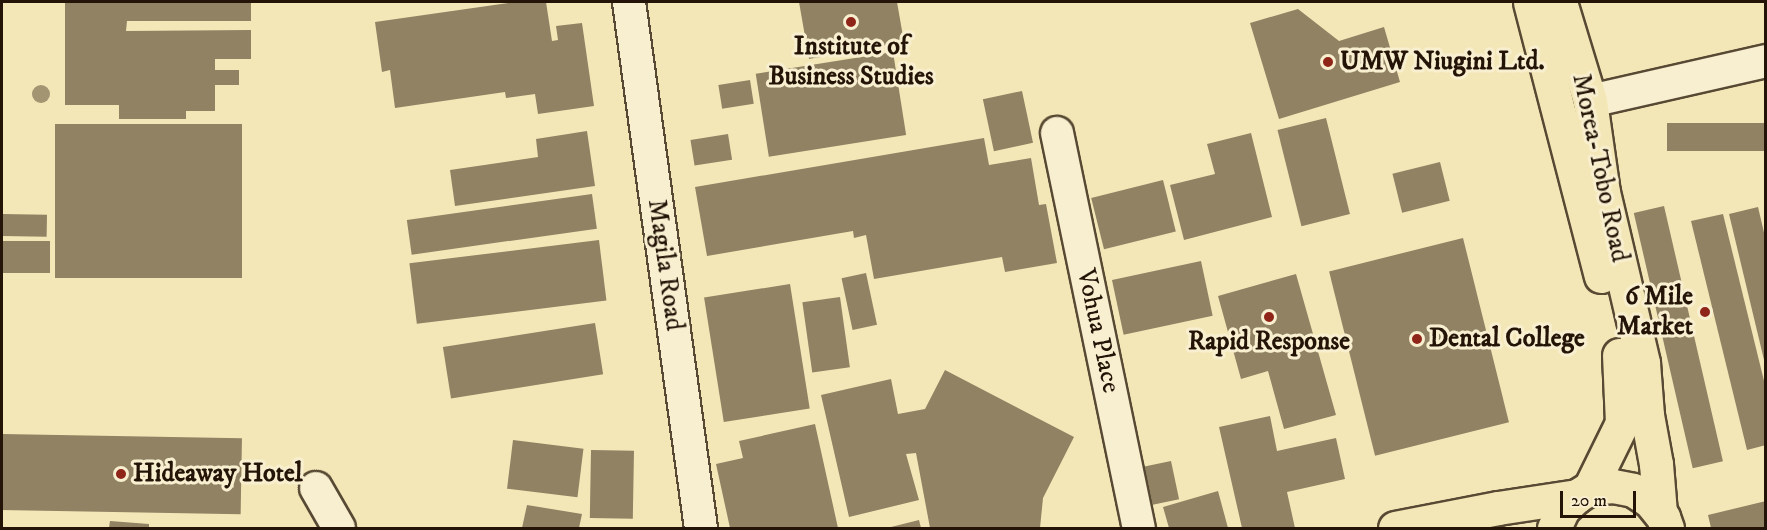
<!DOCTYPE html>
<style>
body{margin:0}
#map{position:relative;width:1767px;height:530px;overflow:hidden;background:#f4e7b7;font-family:"IM FELL DW Pica",serif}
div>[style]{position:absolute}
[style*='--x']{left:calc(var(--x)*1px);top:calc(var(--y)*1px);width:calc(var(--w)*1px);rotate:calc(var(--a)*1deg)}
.building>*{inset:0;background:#908263;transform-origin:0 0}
.roads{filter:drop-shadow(2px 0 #574933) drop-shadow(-2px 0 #574933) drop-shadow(0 2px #574933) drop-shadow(0 -2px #574933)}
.minor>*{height:32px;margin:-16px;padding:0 16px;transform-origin:16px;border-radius:16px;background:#f8efd0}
.major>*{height:33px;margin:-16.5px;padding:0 16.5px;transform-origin:16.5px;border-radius:16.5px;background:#f4e7b7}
.highway>*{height:33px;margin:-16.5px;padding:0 16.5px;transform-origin:16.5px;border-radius:16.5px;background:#f4e7b7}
.trees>*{width:18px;height:18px;margin:-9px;border-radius:50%;background:#a39472}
.dots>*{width:16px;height:16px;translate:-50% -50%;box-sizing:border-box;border:3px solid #f8efd0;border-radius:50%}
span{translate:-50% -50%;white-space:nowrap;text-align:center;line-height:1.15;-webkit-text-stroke:6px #f8efd0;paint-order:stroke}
.poi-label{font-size:26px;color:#231407;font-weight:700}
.left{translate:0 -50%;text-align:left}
.right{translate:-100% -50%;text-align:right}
.street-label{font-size:26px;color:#231407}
.frame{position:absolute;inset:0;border:3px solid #231407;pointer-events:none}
.scale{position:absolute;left:1560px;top:491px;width:76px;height:27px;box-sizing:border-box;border:3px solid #231407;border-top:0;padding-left:8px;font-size:18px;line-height:21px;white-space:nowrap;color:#231407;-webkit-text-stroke:4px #f8efd0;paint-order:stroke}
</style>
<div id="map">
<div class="building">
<i style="clip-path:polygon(65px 2px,251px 2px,251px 21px,127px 21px,126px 31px,251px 30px,251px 59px,215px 59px,215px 70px,239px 70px,239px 85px,215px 85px,215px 111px,186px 111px,186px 119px,119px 119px,119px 105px,65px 105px)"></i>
<i style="clip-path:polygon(516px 2px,546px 2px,552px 41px,558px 40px,556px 26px,582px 23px,594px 106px,538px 114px,535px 94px,506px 98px,505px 92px,395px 108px,390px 70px,382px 72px,375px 22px)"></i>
<i style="clip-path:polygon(799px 2px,897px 2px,904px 42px,809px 59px)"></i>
<i style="clip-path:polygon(1298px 9px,1339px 41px,1384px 27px,1400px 82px,1279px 119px,1250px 23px)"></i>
<i style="left:893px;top:52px;width:84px;height:139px;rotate:81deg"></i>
<i style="left:750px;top:80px;width:24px;height:32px;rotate:81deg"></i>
<i style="left:1022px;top:91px;width:53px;height:40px;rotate:78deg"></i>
<i style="left:1326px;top:118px;width:99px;height:50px;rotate:76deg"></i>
<i style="left:1766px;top:123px;width:28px;height:99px;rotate:90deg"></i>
<i style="left:55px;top:124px;width:187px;height:154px"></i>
<i style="clip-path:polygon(587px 131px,595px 186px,455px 206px,450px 170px,538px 157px,536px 139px)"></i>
<i style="clip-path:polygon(1251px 133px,1272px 217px,1184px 240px,1170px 185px,1215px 174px,1207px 144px)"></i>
<i style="left:728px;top:134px;width:26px;height:38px;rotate:81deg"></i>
<i style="clip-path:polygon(984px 138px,989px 165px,1031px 158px,1039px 205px,1046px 204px,1057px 263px,1005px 272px,1002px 257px,874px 279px,866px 235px,854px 238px,853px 231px,707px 256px,695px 187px)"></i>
<i style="left:1440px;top:162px;width:40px;height:49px;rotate:76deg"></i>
<i style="left:1163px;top:180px;width:53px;height:74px;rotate:76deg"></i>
<i style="left:592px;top:194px;width:35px;height:187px;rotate:82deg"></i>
<i style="left:1664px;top:206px;width:262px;height:31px;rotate:77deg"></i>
<i style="clip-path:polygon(1758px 207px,1766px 241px,1765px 364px,1729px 214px)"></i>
<i style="left:2px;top:214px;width:45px;height:22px;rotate:1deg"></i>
<i style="clip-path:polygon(1723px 214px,1766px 389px,1766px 445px,1747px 450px,1691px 221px)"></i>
<i style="left:1463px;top:238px;width:190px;height:138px;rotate:76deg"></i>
<i style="left:599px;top:240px;width:61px;height:191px;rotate:83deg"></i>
<i style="left:2px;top:241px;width:48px;height:32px"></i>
<i style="left:1201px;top:261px;width:56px;height:91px;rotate:78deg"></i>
<i style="left:866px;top:273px;width:53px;height:25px;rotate:78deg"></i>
<i style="clip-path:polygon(1296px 274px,1336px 415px,1284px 429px,1268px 371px,1241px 379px,1218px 296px)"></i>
<i style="left:790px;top:284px;width:126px;height:87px;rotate:81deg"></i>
<i style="left:840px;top:297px;width:71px;height:38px;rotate:82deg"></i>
<i style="left:595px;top:323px;width:52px;height:154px;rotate:81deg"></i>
<i style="clip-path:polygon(945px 370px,1074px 437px,1043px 498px,1040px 528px,930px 528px,916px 453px,906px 454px,919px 500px,849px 517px,821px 395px,891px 379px,898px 414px,925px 409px)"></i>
<i style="clip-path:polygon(1270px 416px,1277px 451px,1336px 438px,1345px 479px,1287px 492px,1295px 528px,1242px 528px,1219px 427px)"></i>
<i style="clip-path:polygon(815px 424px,838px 528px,730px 528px,716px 464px,743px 458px,739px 441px)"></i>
<i style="left:2px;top:434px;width:240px;height:76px;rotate:1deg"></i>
<i style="left:513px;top:440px;width:71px;height:49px;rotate:7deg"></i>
<i style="left:591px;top:450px;width:43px;height:68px;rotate:1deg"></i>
<i style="left:1171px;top:461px;width:39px;height:27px;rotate:78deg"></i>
<i style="clip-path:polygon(1218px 491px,1228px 528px,1169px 528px,1163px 507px)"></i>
<i style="clip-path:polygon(1766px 501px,1766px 528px,1711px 528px,1708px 515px)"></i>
<i style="clip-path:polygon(527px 505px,582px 514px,579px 528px,522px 528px)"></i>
<i style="clip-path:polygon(919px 520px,921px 528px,887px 528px)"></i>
<i style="clip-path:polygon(110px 521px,149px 524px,149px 528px,109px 528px)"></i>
</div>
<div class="roads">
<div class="minor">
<i style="--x:629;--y:2;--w:531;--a:82.21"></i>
<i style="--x:1590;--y:101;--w:180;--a:-12.8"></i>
<i style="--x:1057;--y:133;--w:403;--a:78.3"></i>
<i style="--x:316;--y:488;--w:46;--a:60.1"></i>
</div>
<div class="major">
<i style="--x:1530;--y:2;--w:283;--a:75.5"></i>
<i style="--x:1560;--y:2;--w:103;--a:73.1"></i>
<i style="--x:1590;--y:101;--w:92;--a:81.9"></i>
<i style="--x:1603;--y:192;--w:176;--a:76.8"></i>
<i style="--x:1643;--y:363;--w:52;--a:85.6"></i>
<i style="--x:1647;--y:415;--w:50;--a:79.6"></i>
<i style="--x:1656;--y:464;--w:49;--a:85.3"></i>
<i style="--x:1590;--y:488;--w:72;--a:-63.8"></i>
<i style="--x:1622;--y:423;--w:68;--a:-92.5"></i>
</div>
<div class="highway">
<i style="--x:1395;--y:528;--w:105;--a:-11"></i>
<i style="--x:1498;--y:508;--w:80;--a:-8.6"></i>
<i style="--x:1554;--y:528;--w:21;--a:-65"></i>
<i style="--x:1563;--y:509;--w:19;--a:-43"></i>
<i style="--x:1577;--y:496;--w:15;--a:-32"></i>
<i style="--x:1590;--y:488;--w:23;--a:-5"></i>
<i style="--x:1613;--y:486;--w:20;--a:11"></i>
<i style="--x:1633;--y:490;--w:20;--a:33"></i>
<i style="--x:1650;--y:501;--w:21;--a:51"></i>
<i style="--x:1663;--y:517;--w:12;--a:70"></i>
</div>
</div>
<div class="trees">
<i style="left:41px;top:94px"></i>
</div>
<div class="dots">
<i style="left:851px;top:22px;background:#8f2418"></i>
<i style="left:1328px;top:62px;background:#8f2418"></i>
<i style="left:1705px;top:312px;background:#8f2418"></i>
<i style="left:1269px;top:317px;background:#8f2418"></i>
<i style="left:1417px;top:339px;background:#8f2418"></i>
<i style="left:121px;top:474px;background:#8f2418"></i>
</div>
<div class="poi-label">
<span style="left:851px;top:62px">Institute of<br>Business Studies</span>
<span class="left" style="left:1340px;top:62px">UMW Niugini Ltd.</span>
<span class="right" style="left:1693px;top:312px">6 Mile<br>Market</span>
<span class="left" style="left:1429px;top:339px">Dental College</span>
<span style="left:1269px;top:342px">Rapid Response</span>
<span class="left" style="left:133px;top:474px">Hideaway Hotel</span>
</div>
<div class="street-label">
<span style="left:1600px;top:168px;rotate:78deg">Morea-Tobo Road</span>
<span style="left:665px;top:265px;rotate:82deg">Magila Road</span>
<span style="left:1098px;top:331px;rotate:78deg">Vohua Place</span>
</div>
<div class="frame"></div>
<div class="scale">20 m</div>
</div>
